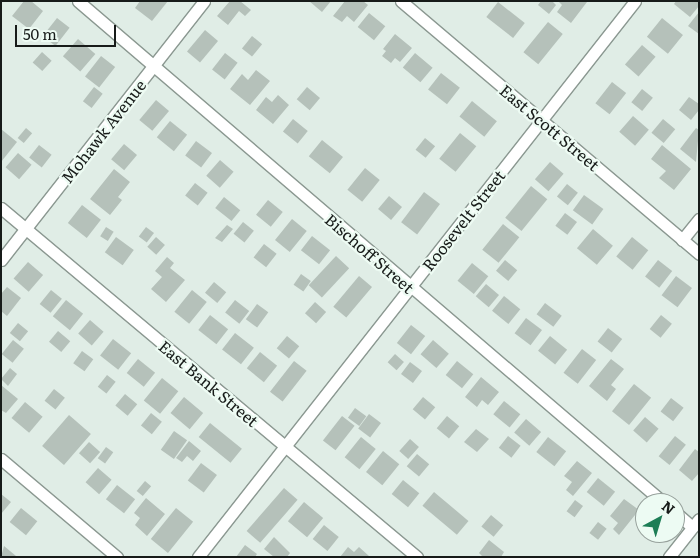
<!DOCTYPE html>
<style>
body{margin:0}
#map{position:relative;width:700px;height:558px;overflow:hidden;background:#e0ede6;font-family:Literata,serif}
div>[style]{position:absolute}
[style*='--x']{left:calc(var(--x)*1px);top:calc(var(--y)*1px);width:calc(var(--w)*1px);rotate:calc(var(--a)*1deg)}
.building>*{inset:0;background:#b5c1ba;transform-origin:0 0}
.roads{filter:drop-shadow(1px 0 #8b9891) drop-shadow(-1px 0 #8b9891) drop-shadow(0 1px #8b9891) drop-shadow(0 -1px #8b9891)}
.street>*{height:11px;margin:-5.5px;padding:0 5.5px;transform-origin:5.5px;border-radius:5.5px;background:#fff}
span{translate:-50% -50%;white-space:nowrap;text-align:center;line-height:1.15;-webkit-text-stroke:4.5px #edfbf3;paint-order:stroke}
.street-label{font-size:16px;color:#171b19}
.frame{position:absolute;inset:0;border:2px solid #171b19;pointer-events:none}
.north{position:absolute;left:635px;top:493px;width:50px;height:50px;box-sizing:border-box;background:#edfbf3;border:1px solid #97a19c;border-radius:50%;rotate:39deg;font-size:14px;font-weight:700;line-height:20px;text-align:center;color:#171b19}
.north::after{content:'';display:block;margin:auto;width:18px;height:22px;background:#1d7e56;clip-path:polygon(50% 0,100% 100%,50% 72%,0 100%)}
.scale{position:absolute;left:15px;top:25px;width:101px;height:22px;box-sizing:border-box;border:2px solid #171b19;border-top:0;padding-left:6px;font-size:15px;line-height:18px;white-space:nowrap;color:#171b19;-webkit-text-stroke:4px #edfbf3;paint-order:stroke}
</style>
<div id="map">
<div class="building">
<i style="clip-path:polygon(24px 1px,31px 1px,43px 11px,29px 29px,12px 16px)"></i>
<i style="clip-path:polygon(140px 1px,168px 1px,152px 21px,135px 8px)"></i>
<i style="clip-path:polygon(230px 1px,240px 1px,251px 10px,245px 16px,239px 11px,228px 25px,217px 16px)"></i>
<i style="clip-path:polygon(309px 1px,331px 1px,322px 12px)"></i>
<i style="clip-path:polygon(345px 1px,363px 1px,368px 5px,354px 22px,347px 16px,342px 22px,333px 16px)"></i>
<i style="clip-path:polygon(541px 1px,552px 1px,556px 5px,549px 14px,538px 5px)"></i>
<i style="clip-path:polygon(558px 1px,586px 1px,587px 2px,571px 23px,557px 12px,562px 5px)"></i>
<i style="clip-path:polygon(676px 1px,699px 1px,699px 6px,690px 17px,674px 4px)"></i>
<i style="left:498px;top:2px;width:34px;height:19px;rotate:38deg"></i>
<i style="clip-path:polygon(699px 12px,699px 34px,688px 26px)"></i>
<i style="left:369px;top:13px;width:21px;height:18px;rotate:39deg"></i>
<i style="left:57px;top:18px;width:16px;height:23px;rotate:38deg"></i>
<i style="left:662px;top:18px;width:27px;height:24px;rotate:39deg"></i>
<i style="left:548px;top:22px;width:19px;height:39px;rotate:39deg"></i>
<i style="left:205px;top:30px;width:17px;height:28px;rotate:40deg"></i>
<i style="clip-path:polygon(395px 34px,412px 48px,400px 62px,395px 58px,391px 63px,382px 56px,386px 51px,383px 49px)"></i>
<i style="left:252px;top:36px;width:13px;height:16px;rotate:39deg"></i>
<i style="left:78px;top:39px;width:23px;height:23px;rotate:41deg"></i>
<i style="left:642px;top:45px;width:18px;height:26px;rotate:41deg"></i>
<i style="left:42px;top:52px;width:13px;height:14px;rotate:42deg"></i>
<i style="left:225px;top:53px;width:16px;height:21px;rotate:38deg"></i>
<i style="left:415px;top:53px;width:23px;height:19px;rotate:40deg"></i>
<i style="left:101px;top:56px;width:18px;height:26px;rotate:38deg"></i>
<i style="clip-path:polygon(256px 70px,270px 81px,250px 105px,230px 89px,242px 74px,248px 80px)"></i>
<i style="left:441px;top:73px;width:24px;height:21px;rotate:38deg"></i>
<i style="left:612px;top:82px;width:18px;height:27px;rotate:38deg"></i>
<i style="left:94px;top:87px;width:11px;height:18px;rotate:38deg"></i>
<i style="left:307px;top:87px;width:17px;height:16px;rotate:40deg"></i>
<i style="left:642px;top:89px;width:14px;height:17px;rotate:39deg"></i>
<i style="clip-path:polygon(278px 95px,289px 105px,273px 124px,256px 110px,266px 97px,272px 102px)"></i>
<i style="clip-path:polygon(689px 97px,699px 104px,699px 110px,691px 120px,679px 110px)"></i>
<i style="left:156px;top:100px;width:17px;height:26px;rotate:40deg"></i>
<i style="left:472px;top:101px;width:32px;height:20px;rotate:39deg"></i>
<i style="left:633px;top:116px;width:21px;height:21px;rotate:41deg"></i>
<i style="left:293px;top:119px;width:19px;height:16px;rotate:39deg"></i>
<i style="left:663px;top:119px;width:16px;height:18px;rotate:40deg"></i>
<i style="left:170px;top:121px;width:22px;height:21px;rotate:39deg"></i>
<i style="left:26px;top:128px;width:8px;height:13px;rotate:40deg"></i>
<i style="clip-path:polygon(696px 128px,699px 130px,696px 162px,680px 149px)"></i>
<i style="clip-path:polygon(1px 129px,17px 142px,1px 162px)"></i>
<i style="left:460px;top:133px;width:21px;height:33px;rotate:39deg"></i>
<i style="left:425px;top:138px;width:13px;height:15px;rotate:39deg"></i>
<i style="left:322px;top:140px;width:27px;height:21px;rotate:39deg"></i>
<i style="left:196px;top:141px;width:20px;height:18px;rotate:37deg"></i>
<i style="left:124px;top:144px;width:17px;height:20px;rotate:40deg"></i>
<i style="left:39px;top:145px;width:16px;height:16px;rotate:38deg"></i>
<i style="clip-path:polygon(662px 145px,691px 169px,674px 190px,659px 178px,666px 171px,651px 159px)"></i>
<i style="left:18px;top:153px;width:18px;height:19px;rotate:41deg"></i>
<i style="left:220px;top:160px;width:18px;height:21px;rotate:41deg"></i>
<i style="left:550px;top:162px;width:18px;height:23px;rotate:41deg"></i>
<i style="left:365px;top:168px;width:19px;height:28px;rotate:39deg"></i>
<i style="clip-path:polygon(114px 169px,130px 182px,118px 197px,122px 200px,110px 215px,90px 199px)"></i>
<i style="left:195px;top:183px;width:16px;height:16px;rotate:38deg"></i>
<i style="left:567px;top:184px;width:14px;height:16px;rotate:39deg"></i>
<i style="left:531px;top:186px;width:21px;height:41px;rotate:39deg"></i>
<i style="left:424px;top:192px;width:20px;height:38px;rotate:37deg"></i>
<i style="left:584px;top:195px;width:24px;height:19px;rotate:36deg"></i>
<i style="left:389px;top:196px;width:17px;height:17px;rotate:40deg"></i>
<i style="left:224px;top:197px;width:21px;height:14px;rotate:39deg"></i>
<i style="left:268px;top:200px;width:19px;height:19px;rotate:39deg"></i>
<i style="left:82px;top:205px;width:24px;height:23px;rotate:38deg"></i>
<i style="left:565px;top:213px;width:15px;height:16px;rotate:37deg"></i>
<i style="left:292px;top:219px;width:19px;height:27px;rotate:39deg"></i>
<i style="left:243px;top:222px;width:14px;height:15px;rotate:39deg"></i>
<i style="left:503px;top:224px;width:21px;height:33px;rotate:39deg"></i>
<i style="clip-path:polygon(227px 225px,233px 229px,222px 242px,215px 238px)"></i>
<i style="left:106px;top:227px;width:9px;height:11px;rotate:32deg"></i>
<i style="left:146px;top:227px;width:10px;height:12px;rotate:37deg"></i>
<i style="left:593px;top:229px;width:26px;height:25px;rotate:40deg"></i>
<i style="left:312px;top:236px;width:23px;height:18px;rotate:38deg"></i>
<i style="left:116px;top:237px;width:22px;height:19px;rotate:36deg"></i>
<i style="left:156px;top:237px;width:12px;height:13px;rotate:42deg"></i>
<i style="left:632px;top:237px;width:21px;height:25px;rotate:39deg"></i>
<i style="left:264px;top:244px;width:16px;height:17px;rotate:38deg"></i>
<i style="left:336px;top:256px;width:18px;height:40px;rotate:43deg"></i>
<i style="clip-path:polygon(167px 257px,174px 263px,170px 268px,185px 280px,166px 302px,151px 289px,162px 277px,155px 271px)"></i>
<i style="left:505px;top:260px;width:16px;height:14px;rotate:40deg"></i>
<i style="left:658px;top:260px;width:18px;height:21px;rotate:38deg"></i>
<i style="left:28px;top:262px;width:20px;height:22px;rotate:41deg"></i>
<i style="left:472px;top:263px;width:21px;height:23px;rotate:39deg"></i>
<i style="left:301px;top:274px;width:12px;height:13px;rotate:35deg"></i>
<i style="left:359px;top:276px;width:17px;height:40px;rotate:40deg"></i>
<i style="left:676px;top:276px;width:20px;height:24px;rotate:37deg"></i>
<i style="left:214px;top:282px;width:16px;height:14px;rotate:40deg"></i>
<i style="left:486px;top:284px;width:17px;height:16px;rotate:40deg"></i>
<i style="clip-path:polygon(7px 287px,21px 298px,7px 316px,1px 311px,1px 294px)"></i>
<i style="left:51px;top:290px;width:14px;height:18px;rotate:39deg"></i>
<i style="left:192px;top:290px;width:19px;height:28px;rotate:39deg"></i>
<i style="left:504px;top:296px;width:21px;height:19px;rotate:39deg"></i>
<i style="left:66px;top:300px;width:22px;height:21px;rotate:39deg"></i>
<i style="left:235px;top:300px;width:18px;height:16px;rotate:38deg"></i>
<i style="left:315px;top:302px;width:15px;height:15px;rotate:42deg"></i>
<i style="left:545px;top:303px;width:21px;height:14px;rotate:37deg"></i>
<i style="left:257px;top:304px;width:14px;height:19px;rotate:36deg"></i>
<i style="left:210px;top:315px;width:23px;height:19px;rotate:38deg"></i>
<i style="left:661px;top:315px;width:14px;height:18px;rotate:39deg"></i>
<i style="left:526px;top:318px;width:20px;height:19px;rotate:37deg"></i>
<i style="left:90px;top:320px;width:18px;height:18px;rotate:41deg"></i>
<i style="left:18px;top:323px;width:13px;height:13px;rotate:39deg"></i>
<i style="left:411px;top:325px;width:18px;height:23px;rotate:38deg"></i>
<i style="left:608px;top:328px;width:18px;height:17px;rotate:38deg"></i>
<i style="left:58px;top:331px;width:16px;height:14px;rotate:40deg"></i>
<i style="left:235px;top:333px;width:24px;height:21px;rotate:38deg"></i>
<i style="left:287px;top:336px;width:16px;height:16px;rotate:40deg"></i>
<i style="left:550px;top:336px;width:22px;height:19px;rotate:39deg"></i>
<i style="left:113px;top:339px;width:23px;height:21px;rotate:38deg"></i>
<i style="left:13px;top:340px;width:14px;height:18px;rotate:39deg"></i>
<i style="left:433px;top:340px;width:21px;height:19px;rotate:41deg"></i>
<i style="left:582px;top:349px;width:18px;height:30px;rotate:38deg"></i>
<i style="left:82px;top:351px;width:14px;height:15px;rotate:36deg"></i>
<i style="left:260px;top:352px;width:22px;height:21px;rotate:39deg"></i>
<i style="left:395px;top:354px;width:12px;height:11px;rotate:42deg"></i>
<i style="left:138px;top:359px;width:22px;height:18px;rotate:39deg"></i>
<i style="clip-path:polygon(611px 359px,624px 369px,611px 385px,616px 389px,607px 401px,589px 386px)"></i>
<i style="left:294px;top:361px;width:16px;height:39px;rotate:38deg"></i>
<i style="left:457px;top:361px;width:21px;height:18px;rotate:39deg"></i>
<i style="left:410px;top:362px;width:15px;height:15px;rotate:37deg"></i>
<i style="clip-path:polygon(10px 368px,17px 374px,8px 386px,1px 379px)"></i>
<i style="left:107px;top:375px;width:11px;height:15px;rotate:38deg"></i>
<i style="clip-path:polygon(481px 377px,499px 392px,488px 405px,482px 400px,477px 407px,465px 397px)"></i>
<i style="left:162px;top:378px;width:21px;height:29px;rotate:39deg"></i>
<i style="left:634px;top:384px;width:22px;height:35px;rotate:39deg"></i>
<i style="clip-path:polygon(1px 385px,18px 399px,6px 413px,1px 410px)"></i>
<i style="left:54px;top:389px;width:14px;height:15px;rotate:39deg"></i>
<i style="left:125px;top:394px;width:16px;height:15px;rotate:40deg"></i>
<i style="left:184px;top:397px;width:25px;height:21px;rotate:40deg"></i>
<i style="left:423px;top:397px;width:16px;height:16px;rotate:40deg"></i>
<i style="left:671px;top:398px;width:16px;height:17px;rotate:38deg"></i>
<i style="left:504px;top:401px;width:21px;height:17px;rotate:39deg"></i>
<i style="left:25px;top:402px;width:23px;height:21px;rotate:40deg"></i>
<i style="left:355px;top:408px;width:14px;height:12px;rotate:36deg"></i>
<i style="left:151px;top:413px;width:14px;height:16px;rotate:39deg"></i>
<i style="left:369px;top:414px;width:15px;height:18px;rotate:37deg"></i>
<i style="left:69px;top:415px;width:29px;height:41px;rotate:41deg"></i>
<i style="left:342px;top:416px;width:16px;height:31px;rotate:38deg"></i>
<i style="left:447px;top:416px;width:16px;height:16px;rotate:40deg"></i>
<i style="left:645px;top:417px;width:18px;height:18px;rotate:41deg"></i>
<i style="left:526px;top:419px;width:20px;height:18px;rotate:41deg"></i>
<i style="left:210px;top:423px;width:41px;height:18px;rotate:39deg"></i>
<i style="clip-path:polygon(476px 429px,489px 439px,477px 452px,464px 442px)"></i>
<i style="left:174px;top:431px;width:16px;height:23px;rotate:35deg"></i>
<i style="left:508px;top:436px;width:16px;height:15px;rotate:38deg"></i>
<i style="left:675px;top:436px;width:14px;height:26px;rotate:39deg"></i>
<i style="left:361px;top:437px;width:19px;height:26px;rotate:39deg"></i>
<i style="left:548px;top:437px;width:23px;height:19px;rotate:38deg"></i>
<i style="left:410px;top:439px;width:12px;height:16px;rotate:42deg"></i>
<i style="clip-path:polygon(189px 441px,201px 451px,193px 461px,187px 456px,182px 462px,176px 458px)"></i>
<i style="left:89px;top:442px;width:15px;height:15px;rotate:42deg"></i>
<i style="left:106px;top:447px;width:9px;height:14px;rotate:36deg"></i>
<i style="clip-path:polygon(695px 449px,699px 452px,699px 473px,692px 481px,679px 470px)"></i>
<i style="left:383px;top:451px;width:21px;height:27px;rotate:39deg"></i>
<i style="left:417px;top:454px;width:16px;height:16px;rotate:40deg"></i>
<i style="clip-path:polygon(577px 461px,592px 473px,573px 496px,566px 490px,572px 482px,564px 476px)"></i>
<i style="left:201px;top:463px;width:20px;height:22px;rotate:37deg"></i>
<i style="left:98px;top:468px;width:18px;height:19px;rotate:41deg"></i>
<i style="left:598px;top:478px;width:22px;height:18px;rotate:39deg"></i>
<i style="left:403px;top:480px;width:21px;height:18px;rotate:39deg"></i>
<i style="left:145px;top:481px;width:8px;height:13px;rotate:40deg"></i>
<i style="left:117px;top:485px;width:23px;height:18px;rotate:38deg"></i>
<i style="left:284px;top:488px;width:18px;height:57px;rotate:41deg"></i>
<i style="left:434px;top:492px;width:45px;height:18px;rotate:40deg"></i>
<i style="clip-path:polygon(1px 494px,11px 502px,1px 514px)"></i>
<i style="clip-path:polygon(146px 498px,165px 514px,147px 536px,135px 525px,140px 518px,134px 513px)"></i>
<i style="clip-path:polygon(624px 499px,639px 510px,619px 535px,613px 529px,618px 523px,610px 516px)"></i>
<i style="left:575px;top:500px;width:10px;height:14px;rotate:37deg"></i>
<i style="left:304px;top:502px;width:25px;height:25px;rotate:40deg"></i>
<i style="left:21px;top:508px;width:21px;height:18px;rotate:39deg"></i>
<i style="left:176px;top:508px;width:22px;height:40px;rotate:39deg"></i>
<i style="left:491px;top:515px;width:16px;height:15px;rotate:40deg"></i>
<i style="left:598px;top:522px;width:11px;height:14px;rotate:38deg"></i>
<i style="left:324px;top:525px;width:19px;height:18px;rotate:39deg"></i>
<i style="clip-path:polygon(274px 537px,290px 553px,287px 557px,274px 557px,264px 549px)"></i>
<i style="clip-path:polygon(489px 540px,504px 552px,501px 557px,483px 557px,479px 553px)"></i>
<i style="clip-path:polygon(245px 545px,257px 554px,255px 557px,236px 557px)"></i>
<i style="clip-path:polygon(4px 546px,16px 556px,15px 557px,1px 557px)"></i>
<i style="clip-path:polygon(348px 547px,354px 552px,359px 547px,369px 556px,340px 557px)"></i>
</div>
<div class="roads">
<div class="street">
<i style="--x:78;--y:1;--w:772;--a:40.59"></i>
<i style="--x:401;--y:1;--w:391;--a:40.3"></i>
<i style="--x:1;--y:208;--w:543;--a:39.99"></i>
<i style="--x:682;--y:240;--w:27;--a:-51"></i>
<i style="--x:1;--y:260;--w:329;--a:-51.9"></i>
<i style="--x:1;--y:459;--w:152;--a:40.2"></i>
<i style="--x:675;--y:512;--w:23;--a:41"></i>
<i style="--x:198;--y:557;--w:707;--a:-51.83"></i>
<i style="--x:669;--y:557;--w:48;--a:-51.7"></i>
</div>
</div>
<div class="street-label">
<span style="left:550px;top:127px;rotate:40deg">East Scott Street</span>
<span style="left:103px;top:131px;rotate:-52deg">Mohawk Avenue</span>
<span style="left:463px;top:220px;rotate:-52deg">Roosevelt Street</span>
<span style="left:370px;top:253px;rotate:41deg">Bischoff Street</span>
<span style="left:209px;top:383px;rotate:40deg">East Bank Street</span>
</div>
<div class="frame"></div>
<div class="north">N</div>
<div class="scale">50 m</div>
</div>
